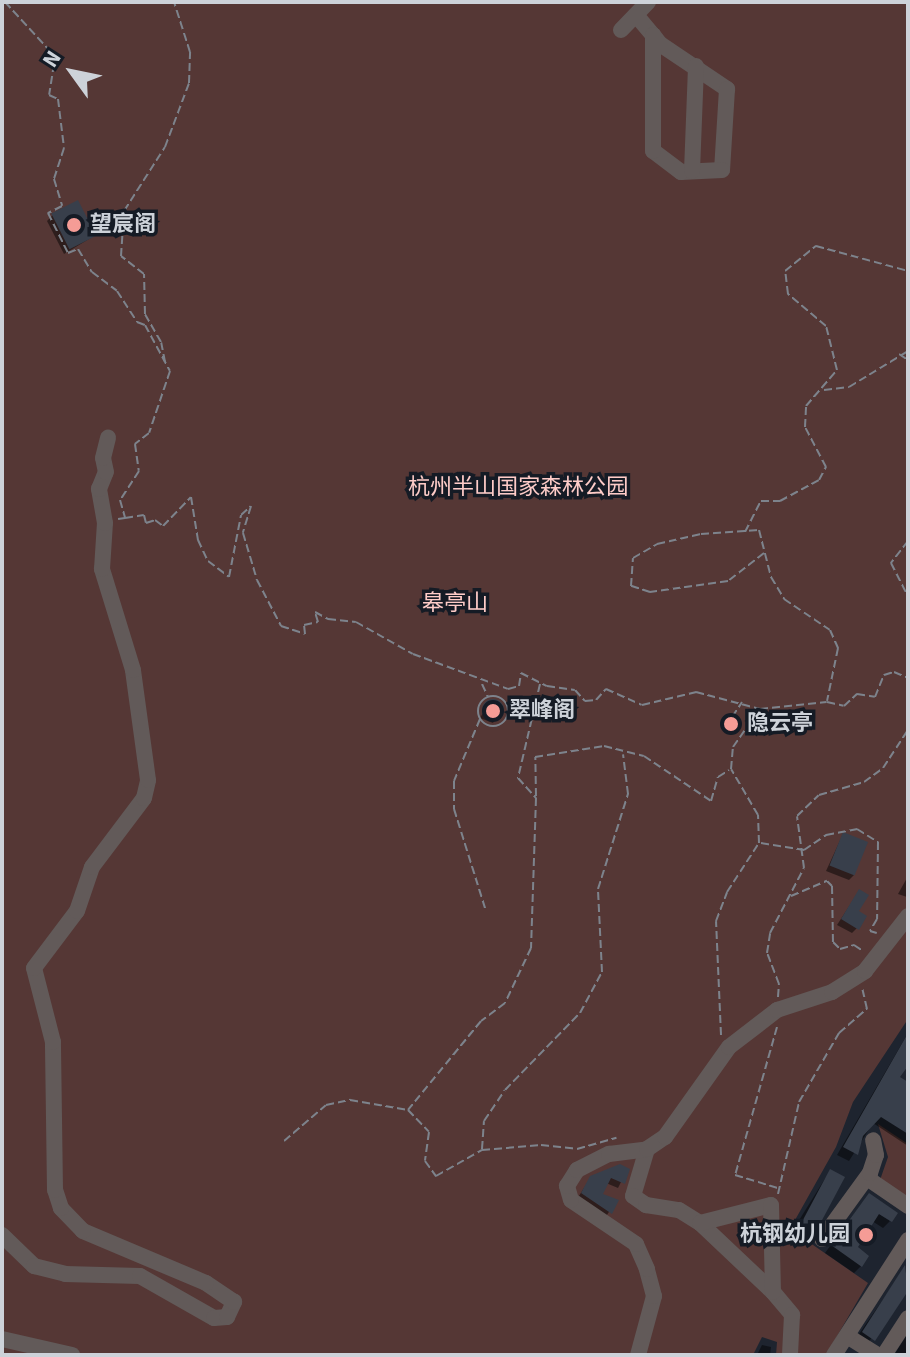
<!DOCTYPE html>
<meta charset="utf-8">
<style>
body{margin:0}
#map{position:relative;width:910px;height:1357px;overflow:hidden;background:#1e242f;font-family:"Source Sans 3","Noto Sans SC",sans-serif}
div>[style]{position:absolute}
[style*='--x']{left:calc(var(--x)*1px);top:calc(var(--y)*1px);width:calc(var(--w)*1px);rotate:calc(var(--a)*1deg)}
.green>*{inset:0;background:#553735}
.shadow>*{inset:0;background:#0007}
.building>*{inset:0;background:#383f4b;transform-origin:0 0}
.round{border-radius:50%}
.path>*{height:2px;margin-top:-1px;transform-origin:0;background:repeating-linear-gradient(90deg,#7d838c 0 8px,transparent 0 12px)}
.path>.ring{margin:-1px;padding:0;box-sizing:content-box;background:none;border:2px solid #7d838c;border-radius:50%}
.minor>*{height:16px;margin:-8px;padding:0 8px;transform-origin:8px;border-radius:8px;background:#625a59}
.dots>*{width:22px;height:22px;translate:-50% -50%;box-sizing:border-box;border:4px solid #151b25;border-radius:50%}
span{translate:-50% -50%;white-space:nowrap;text-align:center;line-height:1.15;-webkit-text-stroke:7px #151b25;paint-order:stroke}
.poi-label{font-size:22px;color:#cdd2d9;font-weight:700}
.left{translate:0 -50%;text-align:left}
.right{translate:-100% -50%;text-align:right}
.park-label{font-size:22px;color:#feccc8}
.frame{position:absolute;inset:0;border:4px solid #cdd2d9;pointer-events:none}
.north{position:absolute;left:32px;top:32px;width:80px;height:80px;-webkit-text-stroke:6px #151b25;paint-order:stroke;rotate:303deg;font-size:22px;font-weight:700;line-height:32px;text-align:center;color:#cdd2d9}
.north::after{content:'';display:block;margin:auto;width:28px;height:36px;background:#cdd2d9;clip-path:polygon(50% 0,100% 100%,50% 72%,0 100%)}
</style>
<div id="map">
<div class="green">
<i style="clip-path:polygon(2px 2px,908px 2px,908px 1019px,853px 1102px,836px 1147px,790px 1229px,868px 1283px,826px 1355px,776px 1355px,777px 1342px,762px 1337px,753px 1355px,2px 1355px)"></i>
<i style="clip-path:polygon(878px 1124px,908px 1144px,908px 1199px,880px 1180px,888px 1157px)"></i>
</div>
<div class="shadow">
<i style="clip-path:polygon(53px 215px,94px 236px,64px 254px,47px 221px)"></i>
<i style="clip-path:polygon(490px 701px,501px 708px,493px 723px,480px 718px)"></i>
<i style="clip-path:polygon(843px 834px,854px 875px,849px 880px,826px 871px)"></i>
<i style="clip-path:polygon(908px 876px,908px 896px,907px 897px,898px 894px)"></i>
<i style="clip-path:polygon(859px 891px,857px 928px,852px 933px,837px 925px)"></i>
<i style="clip-path:polygon(908px 1033px,908px 1062px,898px 1078px,908px 1085px,908px 1146px,873px 1123px,849px 1161px,837px 1155px)"></i>
<i style="clip-path:polygon(627px 1170px,618px 1188px,606px 1183px,600px 1195px,616px 1201px,605px 1218px,577px 1199px,591px 1177px)"></i>
<i style="clip-path:polygon(826px 1177px,810px 1232px,804px 1238px,793px 1230px)"></i>
<i style="clip-path:polygon(862px 1203px,890px 1221px,883px 1228px,872px 1221px,855px 1247px,861px 1266px,854px 1273px,825px 1253px)"></i>
<i style="clip-path:polygon(905px 1268px,908px 1288px,862px 1351px,852px 1344px)"></i>
<i style="clip-path:polygon(908px 1333px,908px 1355px,894px 1355px)"></i>
<i style="clip-path:polygon(762px 1345px,771px 1347px,770px 1355px,757px 1355px)"></i>
</div>
<div class="building">
<i style="left:78px;top:200px;width:40px;height:30px;rotate:63deg"></i>
<i class="round" style="left:482px;top:699px;width:22px;height:22px"></i>
<i style="left:843px;top:832px;width:27px;height:36px;rotate:22deg"></i>
<i style="clip-path:polygon(859px 889px,869px 895px,859px 911px,867px 916px,859px 930px,841px 919px)"></i>
<i style="clip-path:polygon(908px 1033px,908px 1066px,900px 1077px,908px 1082px,908px 1134px,881px 1117px,863px 1136px,858px 1155px,843px 1147px)"></i>
<i style="clip-path:polygon(620px 1164px,630px 1169px,625px 1184px,611px 1178px,603px 1194px,619px 1200px,612px 1214px,581px 1193px,590px 1176px)"></i>
<i style="left:830px;top:1169px;width:17px;height:65px;rotate:28deg"></i>
<i style="clip-path:polygon(869px 1193px,898px 1213px,892px 1222px,879px 1214px,858px 1247px,869px 1256px,862px 1267px,831px 1245px)"></i>
<i style="clip-path:polygon(905px 1265px,908px 1291px,875px 1341px,862px 1332px)"></i>
</div>
<div class="path">
<i style="--x:5;--y:2;--w:68;--a:47.4"></i>
<i style="--x:51;--y:52;--w:12;--a:76"></i>
<i style="--x:54;--y:64;--w:31;--a:99"></i>
<i style="--x:49;--y:95;--w:10;--a:24"></i>
<i style="--x:58;--y:99;--w:49;--a:83"></i>
<i style="--x:64;--y:148;--w:33;--a:108"></i>
<i style="--x:54;--y:179;--w:28;--a:73"></i>
<i style="--x:62;--y:206;--w:16;--a:153"></i>
<i style="--x:48;--y:213;--w:45;--a:63.4"></i>
<i style="--x:68;--y:253;--w:11;--a:-22"></i>
<i style="--x:78;--y:249;--w:27;--a:59"></i>
<i style="--x:92;--y:272;--w:31;--a:37"></i>
<i style="--x:117;--y:291;--w:37;--a:57"></i>
<i style="--x:137;--y:322;--w:9;--a:21"></i>
<i style="--x:145;--y:325;--w:52;--a:61.5"></i>
<i style="--x:170;--y:371;--w:65;--a:108.7"></i>
<i style="--x:149;--y:433;--w:18;--a:142"></i>
<i style="--x:135;--y:444;--w:27;--a:82"></i>
<i style="--x:139;--y:471;--w:35;--a:123"></i>
<i style="--x:120;--y:500;--w:19;--a:74"></i>
<i style="--x:125;--y:518;--w:7;--a:172"></i>
<i style="--x:899;--y:354;--w:11;--a:34"></i>
<i style="--x:165;--y:362;--w:20;--a:-101"></i>
<i style="--x:161;--y:342;--w:32;--a:-120"></i>
<i style="--x:145;--y:314;--w:40;--a:-91.4"></i>
<i style="--x:144;--y:274;--w:29;--a:-142"></i>
<i style="--x:121;--y:256;--w:45;--a:-86.2"></i>
<i style="--x:124;--y:211;--w:76;--a:-57.4"></i>
<i style="--x:165;--y:147;--w:68;--a:-69.4"></i>
<i style="--x:189;--y:83;--w:31;--a:-88"></i>
<i style="--x:190;--y:52;--w:52;--a:-107.7"></i>
<i style="--x:824;--y:390;--w:25;--a:-7"></i>
<i style="--x:849;--y:387;--w:69;--a:-31.4"></i>
<i style="--x:125;--y:518;--w:19;--a:-9"></i>
<i style="--x:144;--y:515;--w:8;--a:76"></i>
<i style="--x:146;--y:523;--w:9;--a:-18"></i>
<i style="--x:155;--y:520;--w:10;--a:37"></i>
<i style="--x:163;--y:526;--w:40;--a:-46"></i>
<i style="--x:191;--y:497;--w:44;--a:80.8"></i>
<i style="--x:198;--y:540;--w:23;--a:65"></i>
<i style="--x:208;--y:561;--w:26;--a:37"></i>
<i style="--x:229;--y:577;--w:63;--a:-79"></i>
<i style="--x:241;--y:515;--w:13;--a:-42"></i>
<i style="--x:251;--y:506;--w:28;--a:107"></i>
<i style="--x:243;--y:533;--w:49;--a:73.4"></i>
<i style="--x:257;--y:580;--w:52;--a:62.4"></i>
<i style="--x:281;--y:626;--w:25;--a:18"></i>
<i style="--x:305;--y:634;--w:9;--a:-96"></i>
<i style="--x:304;--y:625;--w:14;--a:-12"></i>
<i style="--x:318;--y:622;--w:10;--a:-107"></i>
<i style="--x:315;--y:612;--w:15;--a:28"></i>
<i style="--x:328;--y:619;--w:28;--a:6"></i>
<i style="--x:356;--y:622;--w:65;--a:29.3"></i>
<i style="--x:413;--y:654;--w:101;--a:20.2"></i>
<i style="--x:508;--y:689;--w:11;--a:-15"></i>
<i style="--x:519;--y:686;--w:13;--a:-81"></i>
<i style="--x:521;--y:673;--w:29;--a:27"></i>
<i style="--x:547;--y:686;--w:28;--a:8"></i>
<i style="--x:575;--y:690;--w:15;--a:48"></i>
<i style="--x:585;--y:701;--w:11;--a:-5"></i>
<i style="--x:596;--y:700;--w:15;--a:-48"></i>
<i style="--x:606;--y:689;--w:39;--a:24"></i>
<i style="--x:642;--y:705;--w:56;--a:-13.5"></i>
<i style="--x:696;--y:692;--w:66;--a:14.9"></i>
<i style="--x:760;--y:709;--w:67;--a:-6"></i>
<i style="--x:827;--y:702;--w:17;--a:13"></i>
<i style="--x:844;--y:706;--w:18;--a:-43"></i>
<i style="--x:857;--y:694;--w:18;--a:9"></i>
<i style="--x:875;--y:697;--w:24;--a:-68"></i>
<i style="--x:884;--y:675;--w:10;--a:-17"></i>
<i style="--x:894;--y:672;--w:15;--a:23"></i>
<i style="--x:745;--y:532;--w:35;--a:-63"></i>
<i style="--x:761;--y:501;--w:19;--a:0"></i>
<i style="--x:780;--y:501;--w:44;--a:-28.3"></i>
<i style="--x:819;--y:480;--w:15;--a:-62"></i>
<i style="--x:826;--y:467;--w:45;--a:-117.7"></i>
<i style="--x:805;--y:427;--w:21;--a:-87"></i>
<i style="--x:806;--y:406;--w:48;--a:-49.3"></i>
<i style="--x:837;--y:370;--w:45;--a:-104"></i>
<i style="--x:826;--y:326;--w:50;--a:-139.9"></i>
<i style="--x:788;--y:294;--w:23;--a:-97"></i>
<i style="--x:785;--y:271;--w:40;--a:-39"></i>
<i style="--x:816;--y:246;--w:95;--a:15.2"></i>
<i style="--x:908;--y:541;--w:28;--a:128"></i>
<i style="--x:891;--y:563;--w:38;--a:63"></i>
<i style="--x:764;--y:553;--w:46;--a:142.1"></i>
<i style="--x:728;--y:581;--w:79;--a:172"></i>
<i style="--x:650;--y:592;--w:20;--a:-162"></i>
<i style="--x:631;--y:586;--w:28;--a:-86"></i>
<i style="--x:633;--y:558;--w:28;--a:-30"></i>
<i style="--x:657;--y:544;--w:45;--a:-12.8"></i>
<i style="--x:701;--y:534;--w:58;--a:-3.9"></i>
<i style="--x:759;--y:530;--w:49;--a:75.7"></i>
<i style="--x:771;--y:577;--w:26;--a:59"></i>
<i style="--x:784;--y:599;--w:55;--a:34"></i>
<i style="--x:830;--y:630;--w:20;--a:66"></i>
<i style="--x:838;--y:648;--w:54;--a:101.7"></i>
<i style="--x:482;--y:684;--w:14;--a:65"></i>
<i style="--x:540;--y:684;--w:97;--a:103.2"></i>
<i style="--x:518;--y:778;--w:27;--a:48"></i>
<i style="--x:536;--y:798;--w:150;--a:91.9"></i>
<i style="--x:531;--y:948;--w:61;--a:115.3"></i>
<i style="--x:505;--y:1003;--w:30;--a:143"></i>
<i style="--x:481;--y:1021;--w:115;--a:129.4"></i>
<i style="--x:408;--y:1110;--w:30;--a:46"></i>
<i style="--x:429;--y:1132;--w:29;--a:98"></i>
<i style="--x:425;--y:1161;--w:19;--a:54"></i>
<i style="--x:436;--y:1176;--w:53;--a:-29.5"></i>
<i style="--x:482;--y:1150;--w:59;--a:-4.8"></i>
<i style="--x:541;--y:1145;--w:36;--a:6"></i>
<i style="--x:577;--y:1149;--w:41;--a:-15.8"></i>
<i class="ring" style="left:478px;top:696px;width:28px;height:28px"></i>
<i style="--x:732;--y:717;--w:18;--a:-56"></i>
<i style="--x:480;--y:719;--w:67;--a:112.8"></i>
<i style="--x:454;--y:781;--w:28;--a:90"></i>
<i style="--x:454;--y:809;--w:107;--a:72.6"></i>
<i style="--x:536;--y:796;--w:39;--a:-91"></i>
<i style="--x:535;--y:757;--w:70;--a:-9.1"></i>
<i style="--x:604;--y:746;--w:41;--a:14"></i>
<i style="--x:644;--y:756;--w:81;--a:33.9"></i>
<i style="--x:711;--y:801;--w:25;--a:-74"></i>
<i style="--x:718;--y:777;--w:13;--a:-32"></i>
<i style="--x:761;--y:843;--w:44;--a:9.2"></i>
<i style="--x:804;--y:850;--w:27;--a:-34"></i>
<i style="--x:826;--y:835;--w:32;--a:-11"></i>
<i style="--x:857;--y:829;--w:25;--a:32"></i>
<i style="--x:878;--y:842;--w:77;--a:90.7"></i>
<i style="--x:877;--y:919;--w:14;--a:120"></i>
<i style="--x:870;--y:931;--w:7;--a:16"></i>
<i style="--x:791;--y:896;--w:39;--a:-23"></i>
<i style="--x:827;--y:881;--w:7;--a:45"></i>
<i style="--x:832;--y:886;--w:56;--a:89"></i>
<i style="--x:833;--y:942;--w:10;--a:45"></i>
<i style="--x:840;--y:949;--w:15;--a:-16"></i>
<i style="--x:854;--y:945;--w:11;--a:34"></i>
<i style="--x:778;--y:997;--w:13;--a:-86"></i>
<i style="--x:779;--y:984;--w:33;--a:-111"></i>
<i style="--x:767;--y:953;--w:20;--a:-81"></i>
<i style="--x:770;--y:933;--w:73;--a:-62.4"></i>
<i style="--x:804;--y:868;--w:52;--a:-97.7"></i>
<i style="--x:797;--y:816;--w:30;--a:-44"></i>
<i style="--x:819;--y:795;--w:47;--a:-16.1"></i>
<i style="--x:864;--y:782;--w:24;--a:-36"></i>
<i style="--x:883;--y:768;--w:45;--a:-56.7"></i>
<i style="--x:777;--y:1027;--w:154;--a:105.8"></i>
<i style="--x:735;--y:1175;--w:48;--a:16.9"></i>
<i style="--x:721;--y:1035;--w:114;--a:-92.5"></i>
<i style="--x:716;--y:921;--w:31;--a:-69"></i>
<i style="--x:727;--y:892;--w:59;--a:-56.9"></i>
<i style="--x:759;--y:843;--w:28;--a:-92"></i>
<i style="--x:758;--y:815;--w:53;--a:-120.4"></i>
<i style="--x:731;--y:769;--w:22;--a:-85"></i>
<i style="--x:733;--y:747;--w:45;--a:-54.9"></i>
<i style="--x:284;--y:1141;--w:55;--a:-40.6"></i>
<i style="--x:326;--y:1105;--w:25;--a:-12"></i>
<i style="--x:350;--y:1100;--w:59;--a:9.8"></i>
<i style="--x:482;--y:1149;--w:28;--a:-86"></i>
<i style="--x:484;--y:1121;--w:37;--a:-56"></i>
<i style="--x:505;--y:1090;--w:107;--a:-45.8"></i>
<i style="--x:580;--y:1013;--w:47;--a:-61.8"></i>
<i style="--x:602;--y:972;--w:83;--a:-92.8"></i>
<i style="--x:598;--y:889;--w:100;--a:-72.5"></i>
<i style="--x:628;--y:794;--w:40;--a:-97.1"></i>
<i style="--x:778;--y:1194;--w:94;--a:-77.1"></i>
<i style="--x:799;--y:1102;--w:80;--a:-59.9"></i>
<i style="--x:839;--y:1033;--w:37;--a:-41"></i>
<i style="--x:867;--y:1009;--w:22;--a:-103"></i>
</div>
<div class="minor">
<i style="--x:636;--y:15;--w:26;--a:50"></i>
<i style="--x:653;--y:35;--w:11;--a:52"></i>
<i style="--x:660;--y:44;--w:81;--a:33.9"></i>
<i style="--x:727;--y:89;--w:81;--a:93.5"></i>
<i style="--x:722;--y:170;--w:41;--a:177.2"></i>
<i style="--x:681;--y:172;--w:35;--a:-143"></i>
<i style="--x:653;--y:151;--w:116;--a:-90"></i>
<i style="--x:621;--y:30;--w:39;--a:-46"></i>
<i style="--x:692;--y:171;--w:105;--a:-87.8"></i>
<i style="--x:647;--y:1149;--w:49;--a:106.6"></i>
<i style="--x:633;--y:1196;--w:16;--a:35"></i>
<i style="--x:646;--y:1205;--w:33;--a:9"></i>
<i style="--x:679;--y:1210;--w:25;--a:32"></i>
<i style="--x:700;--y:1223;--w:100;--a:43.4"></i>
<i style="--x:773;--y:1292;--w:30;--a:50"></i>
<i style="--x:792;--y:1315;--w:40;--a:92.9"></i>
<i style="--x:867;--y:1178;--w:50;--a:34.3"></i>
<i style="--x:700;--y:1223;--w:73;--a:-14.2"></i>
<i style="--x:771;--y:1205;--w:87;--a:88.7"></i>
<i style="--x:2;--y:1235;--w:45;--a:44.1"></i>
<i style="--x:34;--y:1266;--w:32;--a:14"></i>
<i style="--x:65;--y:1274;--w:75;--a:1.5"></i>
<i style="--x:140;--y:1276;--w:85;--a:29.6"></i>
<i style="--x:214;--y:1318;--w:13;--a:-4"></i>
<i style="--x:227;--y:1317;--w:17;--a:-65"></i>
<i style="--x:234;--y:1302;--w:34;--a:-146"></i>
<i style="--x:206;--y:1283;--w:134;--a:-157.1"></i>
<i style="--x:83;--y:1231;--w:32;--a:-134"></i>
<i style="--x:61;--y:1208;--w:19;--a:-108"></i>
<i style="--x:55;--y:1190;--w:148;--a:-90.8"></i>
<i style="--x:53;--y:1042;--w:76;--a:-104.4"></i>
<i style="--x:34;--y:968;--w:71;--a:-53"></i>
<i style="--x:77;--y:911;--w:46;--a:-71.2"></i>
<i style="--x:92;--y:867;--w:86;--a:-53"></i>
<i style="--x:144;--y:798;--w:18;--a:-77"></i>
<i style="--x:148;--y:780;--w:111;--a:-97.8"></i>
<i style="--x:133;--y:670;--w:106;--a:-107.1"></i>
<i style="--x:102;--y:569;--w:46;--a:-86.3"></i>
<i style="--x:105;--y:523;--w:35;--a:-100"></i>
<i style="--x:99;--y:489;--w:18;--a:-68"></i>
<i style="--x:106;--y:472;--w:14;--a:-102"></i>
<i style="--x:103;--y:458;--w:21;--a:-76"></i>
<i style="--x:822;--y:1239;--w:82;--a:-54"></i>
<i style="--x:870;--y:1173;--w:19;--a:-72"></i>
<i style="--x:876;--y:1155;--w:15;--a:-101"></i>
<i style="--x:847;--y:1336;--w:36;--a:32"></i>
<i style="--x:2;--y:1339;--w:72;--a:12.9"></i>
<i style="--x:638;--y:1355;--w:61;--a:-74.8"></i>
<i style="--x:654;--y:1296;--w:28;--a:-105"></i>
<i style="--x:647;--y:1269;--w:27;--a:-114"></i>
<i style="--x:636;--y:1244;--w:78;--a:-145.9"></i>
<i style="--x:571;--y:1200;--w:15;--a:-106"></i>
<i style="--x:567;--y:1186;--w:19;--a:-58"></i>
<i style="--x:577;--y:1170;--w:36;--a:-27"></i>
<i style="--x:609;--y:1154;--w:38;--a:-7"></i>
<i style="--x:647;--y:1149;--w:22;--a:-34"></i>
<i style="--x:665;--y:1137;--w:110;--a:-54.6"></i>
<i style="--x:729;--y:1047;--w:61;--a:-37.6"></i>
<i style="--x:777;--y:1010;--w:58;--a:-18.1"></i>
<i style="--x:832;--y:992;--w:39;--a:-32"></i>
<i style="--x:865;--y:971;--w:70;--a:-52"></i>
<i style="--x:834;--y:1355;--w:137;--a:-57.2"></i>
<i style="--x:884;--y:1355;--w:44;--a:-57"></i>
</div>
<div class="dots">
<i style="left:74px;top:225px;background:#f59c96"></i>
<i style="left:493px;top:711px;background:#f59c96"></i>
<i style="left:731px;top:724px;background:#f59c96"></i>
<i style="left:866px;top:1235px;background:#f59c96"></i>
</div>
<div class="poi-label">
<span class="left" style="left:90px;top:225px">望宸阁</span>
<span class="left" style="left:509px;top:711px">翠峰阁</span>
<span class="left" style="left:747px;top:724px">隐云亭</span>
<span class="right" style="left:850px;top:1235px">杭钢幼儿园</span>
</div>
<div class="park-label">
<span style="left:518px;top:488px">杭州半山国家森林公园</span>
<span style="left:455px;top:604px">皋亭山</span>
</div>
<div class="frame"></div>
<div class="north">N</div>
</div>
